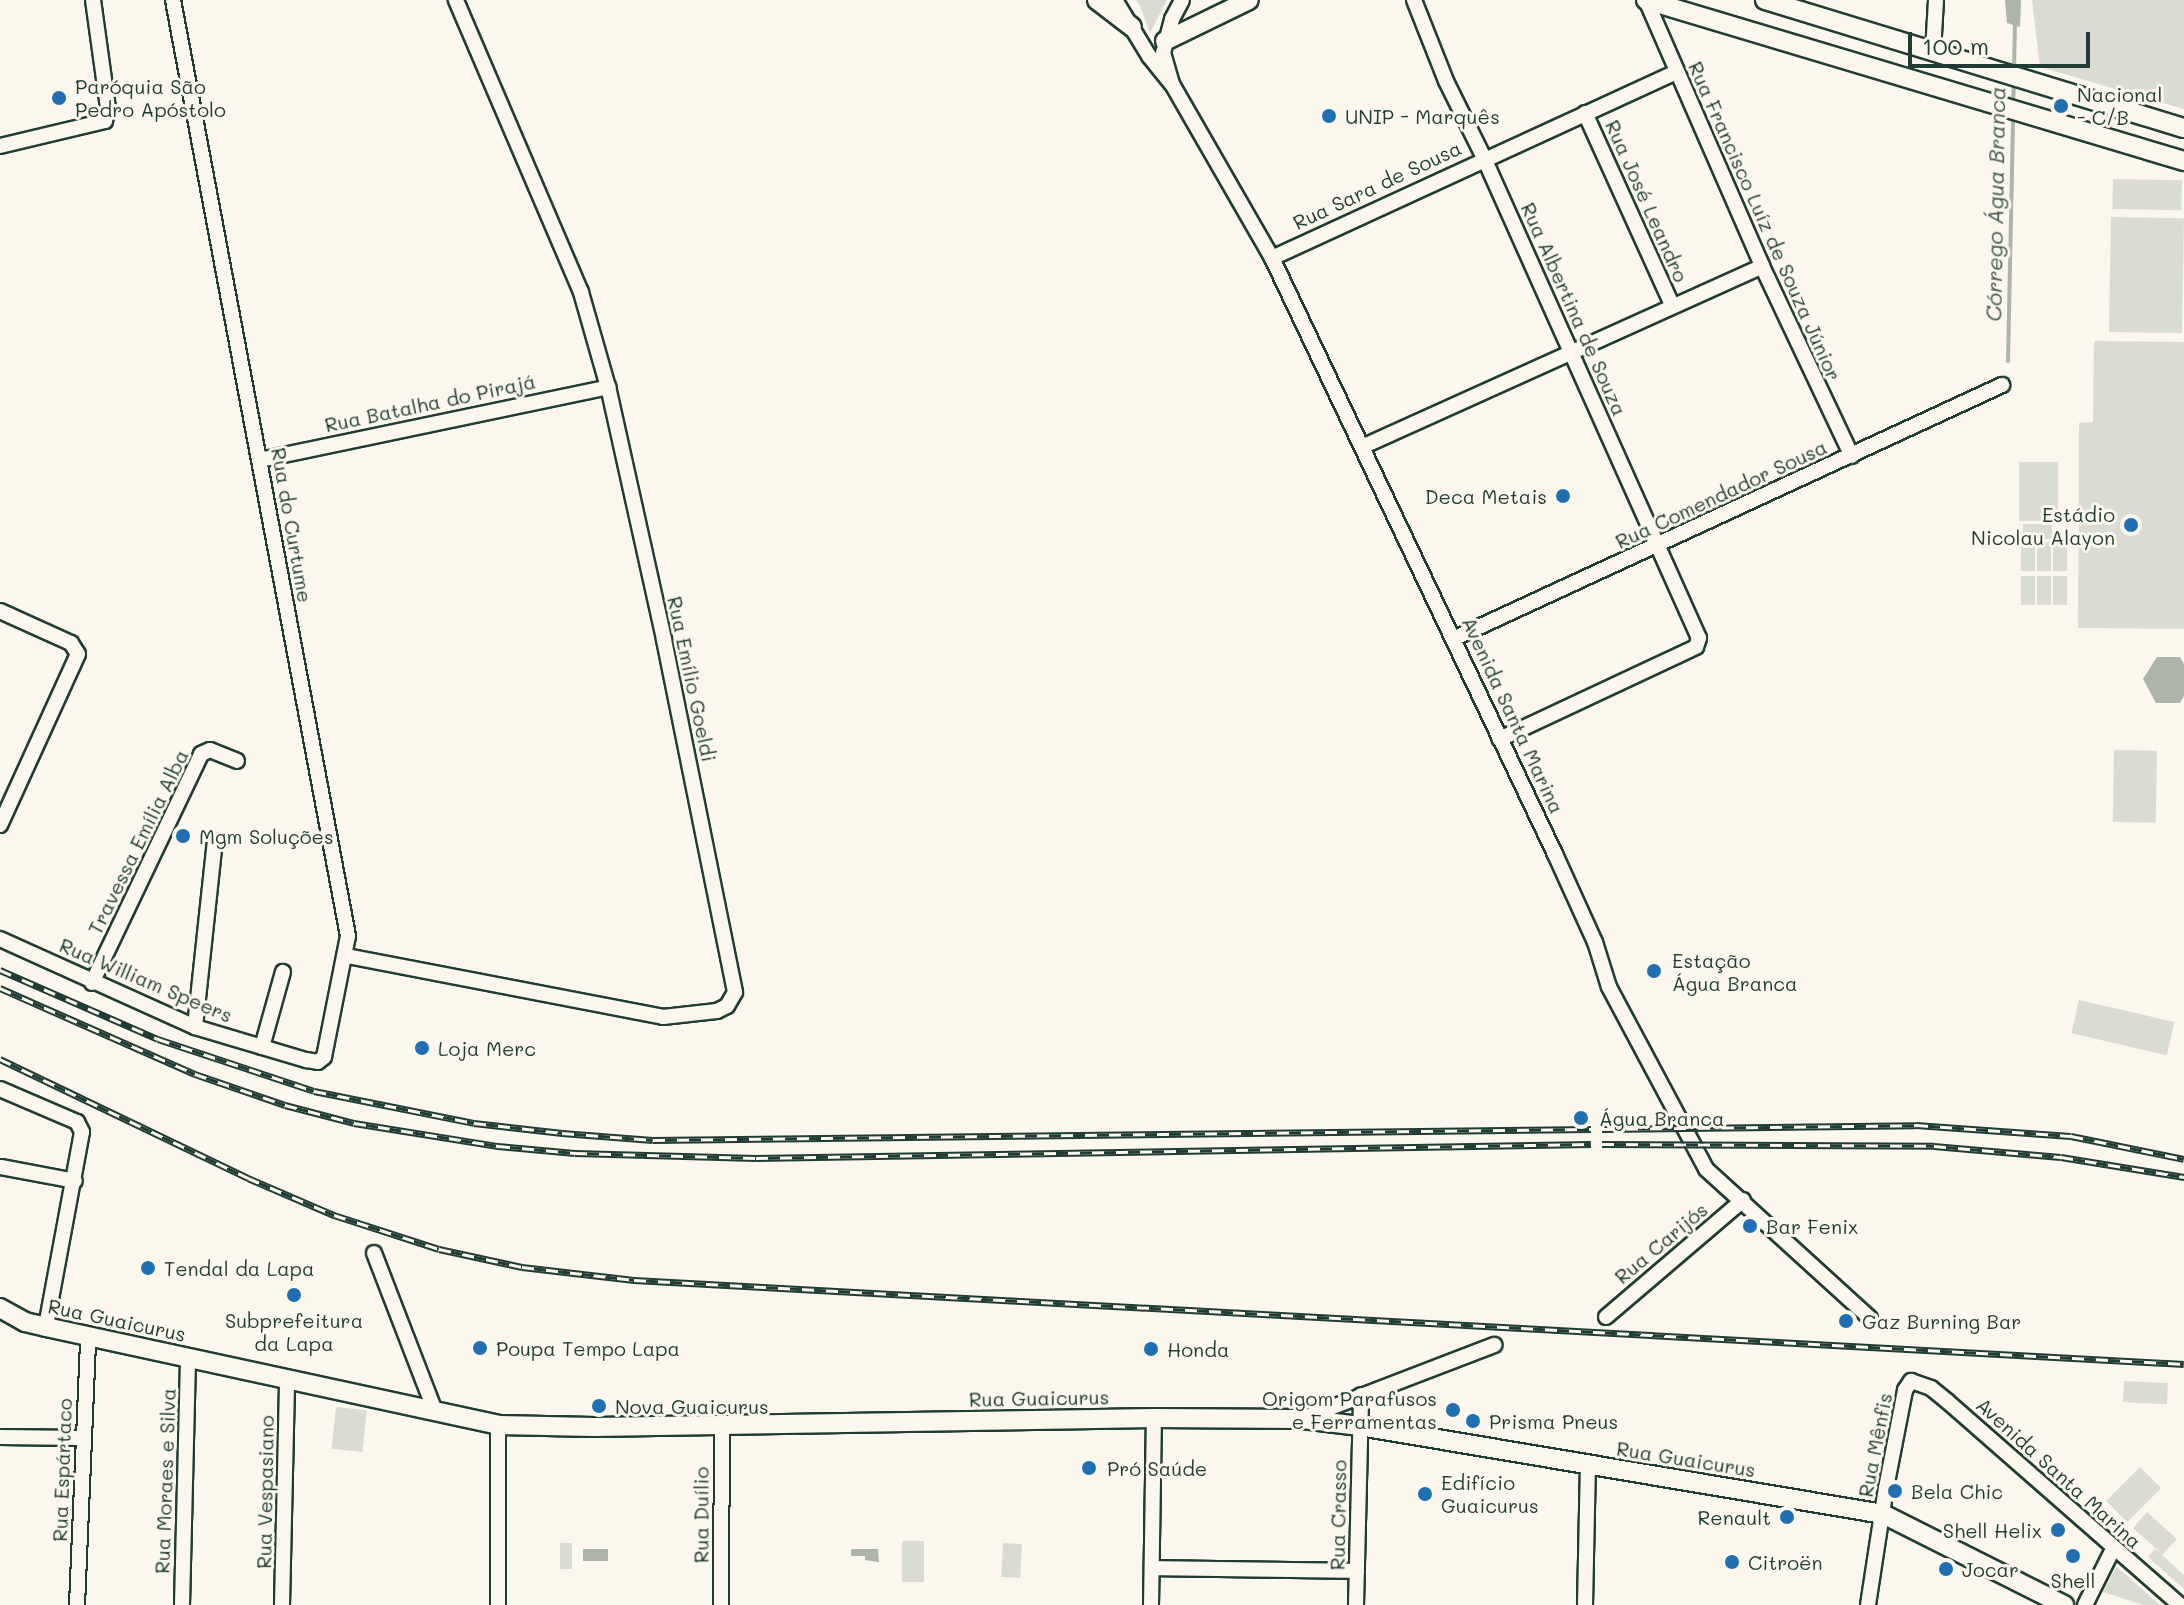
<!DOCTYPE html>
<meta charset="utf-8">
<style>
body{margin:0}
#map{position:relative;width:2184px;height:1605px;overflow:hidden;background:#fbf7ec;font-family:Mali,sans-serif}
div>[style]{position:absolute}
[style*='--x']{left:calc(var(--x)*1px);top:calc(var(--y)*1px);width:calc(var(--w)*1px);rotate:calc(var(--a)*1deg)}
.green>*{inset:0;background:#dbdcd1;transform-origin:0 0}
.water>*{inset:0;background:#adb4aa;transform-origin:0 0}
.stream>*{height:4px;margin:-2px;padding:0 2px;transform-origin:2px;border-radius:2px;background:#adb4aa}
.roads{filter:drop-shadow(2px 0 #1f3d34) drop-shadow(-2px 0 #1f3d34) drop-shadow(0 2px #1f3d34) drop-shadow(0 -2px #1f3d34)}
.minor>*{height:14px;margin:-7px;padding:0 7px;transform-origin:7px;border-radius:7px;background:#fbf7ec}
.major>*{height:18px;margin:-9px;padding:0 9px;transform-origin:9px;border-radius:9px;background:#fbf7ec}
.rail>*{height:7px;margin-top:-3.5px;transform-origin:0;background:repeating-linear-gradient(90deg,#fbf7ec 0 12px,#1f3d34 0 24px);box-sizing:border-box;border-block:2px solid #1f3d34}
.dots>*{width:22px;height:22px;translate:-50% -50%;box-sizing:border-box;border:4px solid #fbf7ec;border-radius:50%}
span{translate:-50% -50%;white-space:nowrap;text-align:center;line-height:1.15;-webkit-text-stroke:6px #fbf7ec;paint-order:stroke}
.poi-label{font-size:20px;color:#1f3d34}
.left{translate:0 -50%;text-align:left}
.right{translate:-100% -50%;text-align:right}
.street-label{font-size:20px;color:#1f3d34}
.water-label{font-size:22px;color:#425b52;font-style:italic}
.scale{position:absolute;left:1908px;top:32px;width:182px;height:36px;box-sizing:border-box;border:4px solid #1f3d34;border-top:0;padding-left:10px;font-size:24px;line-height:28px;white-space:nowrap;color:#1f3d34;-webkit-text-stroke:6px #fbf7ec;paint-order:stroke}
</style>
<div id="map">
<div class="green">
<i style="clip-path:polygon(1136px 0,1167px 0,1150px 33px,1140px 6px)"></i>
<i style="clip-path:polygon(2032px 0,2184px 0,2184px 109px,2040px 67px)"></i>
<i style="left:2113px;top:179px;width:69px;height:30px;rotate:1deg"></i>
<i style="left:2111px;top:217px;width:73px;height:115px;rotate:1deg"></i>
<i style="clip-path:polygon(2094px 341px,2184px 342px,2184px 629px,2078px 628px,2079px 423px,2093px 422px)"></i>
<i style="left:2019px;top:462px;width:39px;height:59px"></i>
<i style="left:2023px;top:524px;width:29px;height:15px"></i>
<i style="left:2021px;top:542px;width:14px;height:29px"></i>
<i style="left:2037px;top:542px;width:14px;height:29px"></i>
<i style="left:2053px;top:542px;width:14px;height:29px"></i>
<i style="left:2021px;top:576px;width:14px;height:29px"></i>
<i style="left:2037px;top:576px;width:14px;height:29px"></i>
<i style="left:2053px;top:576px;width:14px;height:29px"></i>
<i style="left:2114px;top:750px;width:43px;height:72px;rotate:1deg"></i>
<i style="left:2079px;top:1000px;width:98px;height:34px;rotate:13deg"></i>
<i style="left:2124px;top:1381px;width:44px;height:21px;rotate:3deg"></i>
<i style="left:336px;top:1407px;width:31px;height:42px;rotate:6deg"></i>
<i style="left:2140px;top:1467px;width:30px;height:48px;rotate:45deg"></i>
<i style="clip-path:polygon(2147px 1512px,2177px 1539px,2162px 1555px,2184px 1575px,2184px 1589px,2148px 1557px,2155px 1549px,2161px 1553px,2133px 1528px)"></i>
<i style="left:902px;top:1541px;width:22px;height:41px"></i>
<i style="left:560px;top:1543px;width:12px;height:26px"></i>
<i style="left:1003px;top:1543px;width:19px;height:34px;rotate:3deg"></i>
<i style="clip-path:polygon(2116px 1567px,2117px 1567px,2160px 1605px,2143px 1605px,2103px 1592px)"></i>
</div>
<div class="water">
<i style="clip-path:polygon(2005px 0,2021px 0,2020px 27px,2007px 23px)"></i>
<i style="clip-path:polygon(2157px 657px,2180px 657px,2184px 664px,2184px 696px,2180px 703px,2156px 703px,2143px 679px)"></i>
<i style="left:583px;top:1549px;width:25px;height:12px"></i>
<i style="clip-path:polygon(851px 1549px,878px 1549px,879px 1562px,865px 1560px,865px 1556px,851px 1556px)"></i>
</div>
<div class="stream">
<i style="--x:2014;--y:70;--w:47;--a:-88.8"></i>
<i style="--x:2013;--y:102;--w:19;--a:-87"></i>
<i style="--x:2008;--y:361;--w:246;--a:-88.8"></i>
</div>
<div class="roads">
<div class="minor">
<i style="--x:1115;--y:0;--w:66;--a:58.7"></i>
<i style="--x:1149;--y:56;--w:36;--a:51"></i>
<i style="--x:1172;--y:84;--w:201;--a:60.1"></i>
<i style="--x:1272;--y:258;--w:660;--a:64.6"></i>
<i style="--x:1555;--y:854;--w:97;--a:65.6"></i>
<i style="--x:1595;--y:942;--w:47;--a:72.7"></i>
<i style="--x:1609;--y:987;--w:206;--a:61.9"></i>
<i style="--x:1706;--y:1169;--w:222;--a:42.3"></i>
<i style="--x:1414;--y:0;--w:87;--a:68.4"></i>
<i style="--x:1446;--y:81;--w:86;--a:63.7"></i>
<i style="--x:1484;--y:158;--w:526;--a:65.87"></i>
<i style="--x:1699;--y:638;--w:9;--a:108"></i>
<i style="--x:1696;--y:647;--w:217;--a:154.9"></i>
<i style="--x:1646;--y:0;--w:290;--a:66.4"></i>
<i style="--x:1762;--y:266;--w:210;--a:64.7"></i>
<i style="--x:1933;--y:52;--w:52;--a:-86.7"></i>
<i style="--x:1172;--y:84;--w:32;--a:-106"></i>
<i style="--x:1163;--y:53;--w:35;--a:-75"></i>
<i style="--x:1172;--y:19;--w:21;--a:-62"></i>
<i style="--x:1585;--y:113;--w:211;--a:65.6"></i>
<i style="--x:0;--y:146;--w:108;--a:-13.4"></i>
<i style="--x:105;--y:121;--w:13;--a:-77"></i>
<i style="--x:108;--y:108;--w:109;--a:-97.9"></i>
<i style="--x:1272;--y:258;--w:445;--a:-24.7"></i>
<i style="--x:1364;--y:446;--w:437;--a:-24.3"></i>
<i style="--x:260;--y:460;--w:356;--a:-11.8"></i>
<i style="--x:0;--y:611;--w:78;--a:24.3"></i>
<i style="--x:71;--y:643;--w:13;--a:58"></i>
<i style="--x:78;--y:654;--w:188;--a:114.5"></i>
<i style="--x:1455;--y:638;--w:603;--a:-24.82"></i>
<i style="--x:0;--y:939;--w:214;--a:24.3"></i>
<i style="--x:195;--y:1027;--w:116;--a:16.6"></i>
<i style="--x:306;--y:1060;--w:12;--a:9"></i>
<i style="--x:318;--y:1062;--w:8;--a:-40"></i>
<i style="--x:324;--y:1057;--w:123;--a:-78.8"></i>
<i style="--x:348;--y:936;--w:952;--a:-100.59"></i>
<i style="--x:347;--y:956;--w:322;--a:10.9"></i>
<i style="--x:663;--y:1017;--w:54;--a:-6.3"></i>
<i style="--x:717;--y:1011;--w:11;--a:-27"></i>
<i style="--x:727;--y:1006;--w:16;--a:-60"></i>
<i style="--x:735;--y:992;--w:360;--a:-101.4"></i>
<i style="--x:664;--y:639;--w:258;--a:-102.5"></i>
<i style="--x:608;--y:387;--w:99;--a:-105.9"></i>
<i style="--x:581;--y:292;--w:318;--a:-113.2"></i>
<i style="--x:92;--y:983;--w:254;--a:-64.5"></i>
<i style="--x:201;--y:754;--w:10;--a:-24"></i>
<i style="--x:210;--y:750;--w:29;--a:22"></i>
<i style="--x:195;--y:1027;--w:187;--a:-83.9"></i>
<i style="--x:262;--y:1047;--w:78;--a:-74.4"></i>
<i style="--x:0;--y:1089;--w:84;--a:23.2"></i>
<i style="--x:77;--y:1122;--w:11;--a:63"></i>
<i style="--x:82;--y:1132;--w:198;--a:100.5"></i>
<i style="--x:1;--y:1167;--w:75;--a:10.7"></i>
<i style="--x:374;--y:1253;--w:169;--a:68.9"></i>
<i style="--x:1606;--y:1317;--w:180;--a:-40.5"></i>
<i style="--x:1304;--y:1418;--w:204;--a:-21"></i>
<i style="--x:0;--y:1437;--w:81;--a:0.7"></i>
<i style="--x:1152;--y:1568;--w:205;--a:0.8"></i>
<i style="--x:77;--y:1605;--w:268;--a:-87.6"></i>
<i style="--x:182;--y:1605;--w:247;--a:-88.6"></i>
<i style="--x:282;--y:1605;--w:226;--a:-88.7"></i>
<i style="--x:498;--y:1605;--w:180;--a:-90"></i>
<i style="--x:721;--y:1605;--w:180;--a:-89.7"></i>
<i style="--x:1151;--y:1605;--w:187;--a:-89.1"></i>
<i style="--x:1356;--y:1605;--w:210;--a:-88.6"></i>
<i style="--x:1585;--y:1605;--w:140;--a:-88.8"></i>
<i style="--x:1868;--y:1605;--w:118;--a:-81.3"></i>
<i style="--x:1886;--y:1488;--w:100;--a:-79"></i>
<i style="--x:1905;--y:1390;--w:11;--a:-56"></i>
<i style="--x:1911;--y:1381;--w:21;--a:19"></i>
<i style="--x:1931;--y:1388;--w:21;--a:39"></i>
<i style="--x:1947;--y:1401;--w:310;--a:41.2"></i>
<i style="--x:2085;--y:1605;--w:63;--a:-63.4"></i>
</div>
<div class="major">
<i style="--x:1097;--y:0;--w:44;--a:37.6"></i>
<i style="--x:1646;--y:0;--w:562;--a:16.66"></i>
<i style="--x:1765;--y:0;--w:438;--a:17"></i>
<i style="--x:1165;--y:41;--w:93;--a:-26"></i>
<i style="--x:0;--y:1308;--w:29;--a:29"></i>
<i style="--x:25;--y:1322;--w:22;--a:13"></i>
<i style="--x:46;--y:1327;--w:463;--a:12.2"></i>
<i style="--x:498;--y:1425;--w:96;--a:1.2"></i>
<i style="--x:594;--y:1427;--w:560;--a:-0.92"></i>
<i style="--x:1154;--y:1418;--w:148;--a:0.4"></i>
<i style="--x:1302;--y:1419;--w:58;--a:6.9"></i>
<i style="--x:1360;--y:1426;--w:530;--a:9.55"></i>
<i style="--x:1883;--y:1514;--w:203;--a:26.7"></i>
</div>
</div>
<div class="rail">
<i style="--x:0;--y:970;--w:172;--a:23.6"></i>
<i style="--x:158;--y:1039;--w:164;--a:18.4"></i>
<i style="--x:314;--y:1091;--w:163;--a:11.3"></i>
<i style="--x:474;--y:1123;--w:89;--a:6.5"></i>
<i style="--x:562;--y:1133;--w:91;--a:4.4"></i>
<i style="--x:653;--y:1140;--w:938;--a:-0.67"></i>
<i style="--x:0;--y:988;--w:213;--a:23.8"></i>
<i style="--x:195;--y:1074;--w:95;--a:19"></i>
<i style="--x:285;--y:1105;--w:71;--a:14.6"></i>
<i style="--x:354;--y:1123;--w:146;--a:9.1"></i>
<i style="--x:498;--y:1146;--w:77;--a:5.2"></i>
<i style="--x:575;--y:1153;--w:181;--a:1.6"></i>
<i style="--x:756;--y:1158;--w:835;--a:-0.96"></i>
<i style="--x:0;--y:1059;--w:275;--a:25.6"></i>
<i style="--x:248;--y:1178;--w:94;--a:23.3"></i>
<i style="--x:334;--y:1215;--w:110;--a:17.9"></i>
<i style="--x:439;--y:1249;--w:85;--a:12.2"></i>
<i style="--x:522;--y:1267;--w:113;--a:6.6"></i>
<i style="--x:634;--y:1280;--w:1552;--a:3.1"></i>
<i style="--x:1602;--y:1129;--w:314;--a:-0.7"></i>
<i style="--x:1916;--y:1125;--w:155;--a:4.1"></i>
<i style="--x:2071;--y:1136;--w:115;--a:11.5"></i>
<i style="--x:1602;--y:1144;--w:332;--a:0.3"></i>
<i style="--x:1934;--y:1146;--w:127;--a:5"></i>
<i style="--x:2061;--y:1157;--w:125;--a:9.2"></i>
</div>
<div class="dots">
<i style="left:59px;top:98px;background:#1f6fb2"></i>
<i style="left:2061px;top:106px;background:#1f6fb2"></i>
<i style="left:1329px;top:116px;background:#1f6fb2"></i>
<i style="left:1563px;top:496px;background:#1f6fb2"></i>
<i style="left:2131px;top:525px;background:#1f6fb2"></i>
<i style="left:183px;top:836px;background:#1f6fb2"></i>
<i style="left:1654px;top:971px;background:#1f6fb2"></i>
<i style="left:422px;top:1048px;background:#1f6fb2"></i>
<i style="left:1581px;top:1118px;background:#1f6fb2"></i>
<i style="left:1750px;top:1226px;background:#1f6fb2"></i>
<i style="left:148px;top:1268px;background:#1f6fb2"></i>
<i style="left:294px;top:1295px;background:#1f6fb2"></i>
<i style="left:1846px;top:1321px;background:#1f6fb2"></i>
<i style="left:480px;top:1348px;background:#1f6fb2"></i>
<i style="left:1151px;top:1349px;background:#1f6fb2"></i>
<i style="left:599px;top:1406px;background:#1f6fb2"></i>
<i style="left:1453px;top:1410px;background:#1f6fb2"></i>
<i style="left:1473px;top:1421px;background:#1f6fb2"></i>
<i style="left:1089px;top:1468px;background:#1f6fb2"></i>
<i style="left:1895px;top:1491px;background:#1f6fb2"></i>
<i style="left:1425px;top:1494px;background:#1f6fb2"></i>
<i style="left:1787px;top:1517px;background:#1f6fb2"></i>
<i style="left:2058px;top:1530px;background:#1f6fb2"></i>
<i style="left:2073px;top:1556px;background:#1f6fb2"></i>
<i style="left:1732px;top:1562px;background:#1f6fb2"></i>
<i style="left:1946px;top:1569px;background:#1f6fb2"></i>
</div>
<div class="poi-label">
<span class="left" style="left:75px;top:98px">Paróquia São<br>Pedro Apóstolo</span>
<span class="left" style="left:2077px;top:106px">Nacional<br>- C/B</span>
<span class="left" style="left:1345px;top:116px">UNIP - Marquês</span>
<span class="right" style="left:1547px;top:496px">Deca Metais</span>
<span class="right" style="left:2115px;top:526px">Estádio<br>Nicolau Alayon</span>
<span class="left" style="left:199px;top:836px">Mgm Soluções</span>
<span class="left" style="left:1672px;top:972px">Estação<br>Água Branca</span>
<span class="left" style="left:438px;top:1048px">Loja Merc</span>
<span class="left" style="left:1599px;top:1118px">Água Branca</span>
<span class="left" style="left:1766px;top:1226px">Bar Fenix</span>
<span class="left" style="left:164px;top:1268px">Tendal da Lapa</span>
<span style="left:294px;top:1332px">Subprefeitura<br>da Lapa</span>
<span class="left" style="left:1862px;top:1321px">Gaz Burning Bar</span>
<span class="left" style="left:496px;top:1348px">Poupa Tempo Lapa</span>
<span class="left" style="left:1167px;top:1349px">Honda</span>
<span class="right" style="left:1437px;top:1410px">Origom Parafusos<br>e Ferramentas</span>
<span class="left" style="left:615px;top:1406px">Nova Guaicurus</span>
<span class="left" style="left:1489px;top:1421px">Prisma Pneus</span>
<span class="left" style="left:1107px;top:1468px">Pró Saúde</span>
<span class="left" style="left:1441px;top:1494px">Edifício<br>Guaicurus</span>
<span class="left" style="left:1911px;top:1491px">Bela Chic</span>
<span class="right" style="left:1771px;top:1517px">Renault</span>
<span class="right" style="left:2042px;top:1530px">Shell Helix</span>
<span class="left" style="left:1748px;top:1562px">Citroën</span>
<span class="left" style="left:1962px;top:1569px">Jocar</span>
<span style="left:2073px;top:1580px">Shell</span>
</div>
<div class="street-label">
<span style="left:1377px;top:185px;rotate:-25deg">Rua Sara de Sousa</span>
<span style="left:1647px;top:201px;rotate:66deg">Rua José Leandro</span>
<span style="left:1765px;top:221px;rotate:66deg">Rua Francisco Luíz de Souza Júnior</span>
<span style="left:1574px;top:309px;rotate:66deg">Rua Albertina de Souza</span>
<span style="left:430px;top:403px;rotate:-12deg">Rua Batalha do Pirajá</span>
<span style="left:1721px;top:494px;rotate:-25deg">Rua Comendador Sousa</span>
<span style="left:292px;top:525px;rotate:80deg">Rua do Curtume</span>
<span style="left:692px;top:679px;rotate:78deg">Rua Emílio Goeldi</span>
<span style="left:1513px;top:715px;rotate:65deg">Avenida Santa Marina</span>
<span style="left:138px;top:842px;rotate:-64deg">Travessa Emília Alba</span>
<span style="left:146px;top:980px;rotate:23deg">Rua William Speers</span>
<span style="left:1661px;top:1243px;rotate:-40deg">Rua Carijós</span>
<span style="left:117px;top:1320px;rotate:12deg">Rua Guaicurus</span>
<span style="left:1039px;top:1398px;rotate:-1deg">Rua Guaicurus</span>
<span style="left:1875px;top:1445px;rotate:-79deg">Rua Mênfis</span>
<span style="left:1686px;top:1459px;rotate:9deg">Rua Guaicurus</span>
<span style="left:62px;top:1470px;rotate:-88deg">Rua Espártaco</span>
<span style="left:2059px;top:1473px;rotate:42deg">Avenida Santa Marina</span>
<span style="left:165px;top:1481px;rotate:-88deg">Rua Moraes e Silva</span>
<span style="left:265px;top:1492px;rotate:-89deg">Rua Vespasiano</span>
<span style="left:701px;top:1515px;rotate:-90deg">Rua Duílio</span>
<span style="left:1338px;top:1515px;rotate:-89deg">Rua Crasso</span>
</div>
<div class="water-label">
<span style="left:1995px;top:204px;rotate:-89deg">Córrego Água Branca</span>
</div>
<div class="scale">100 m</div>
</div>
